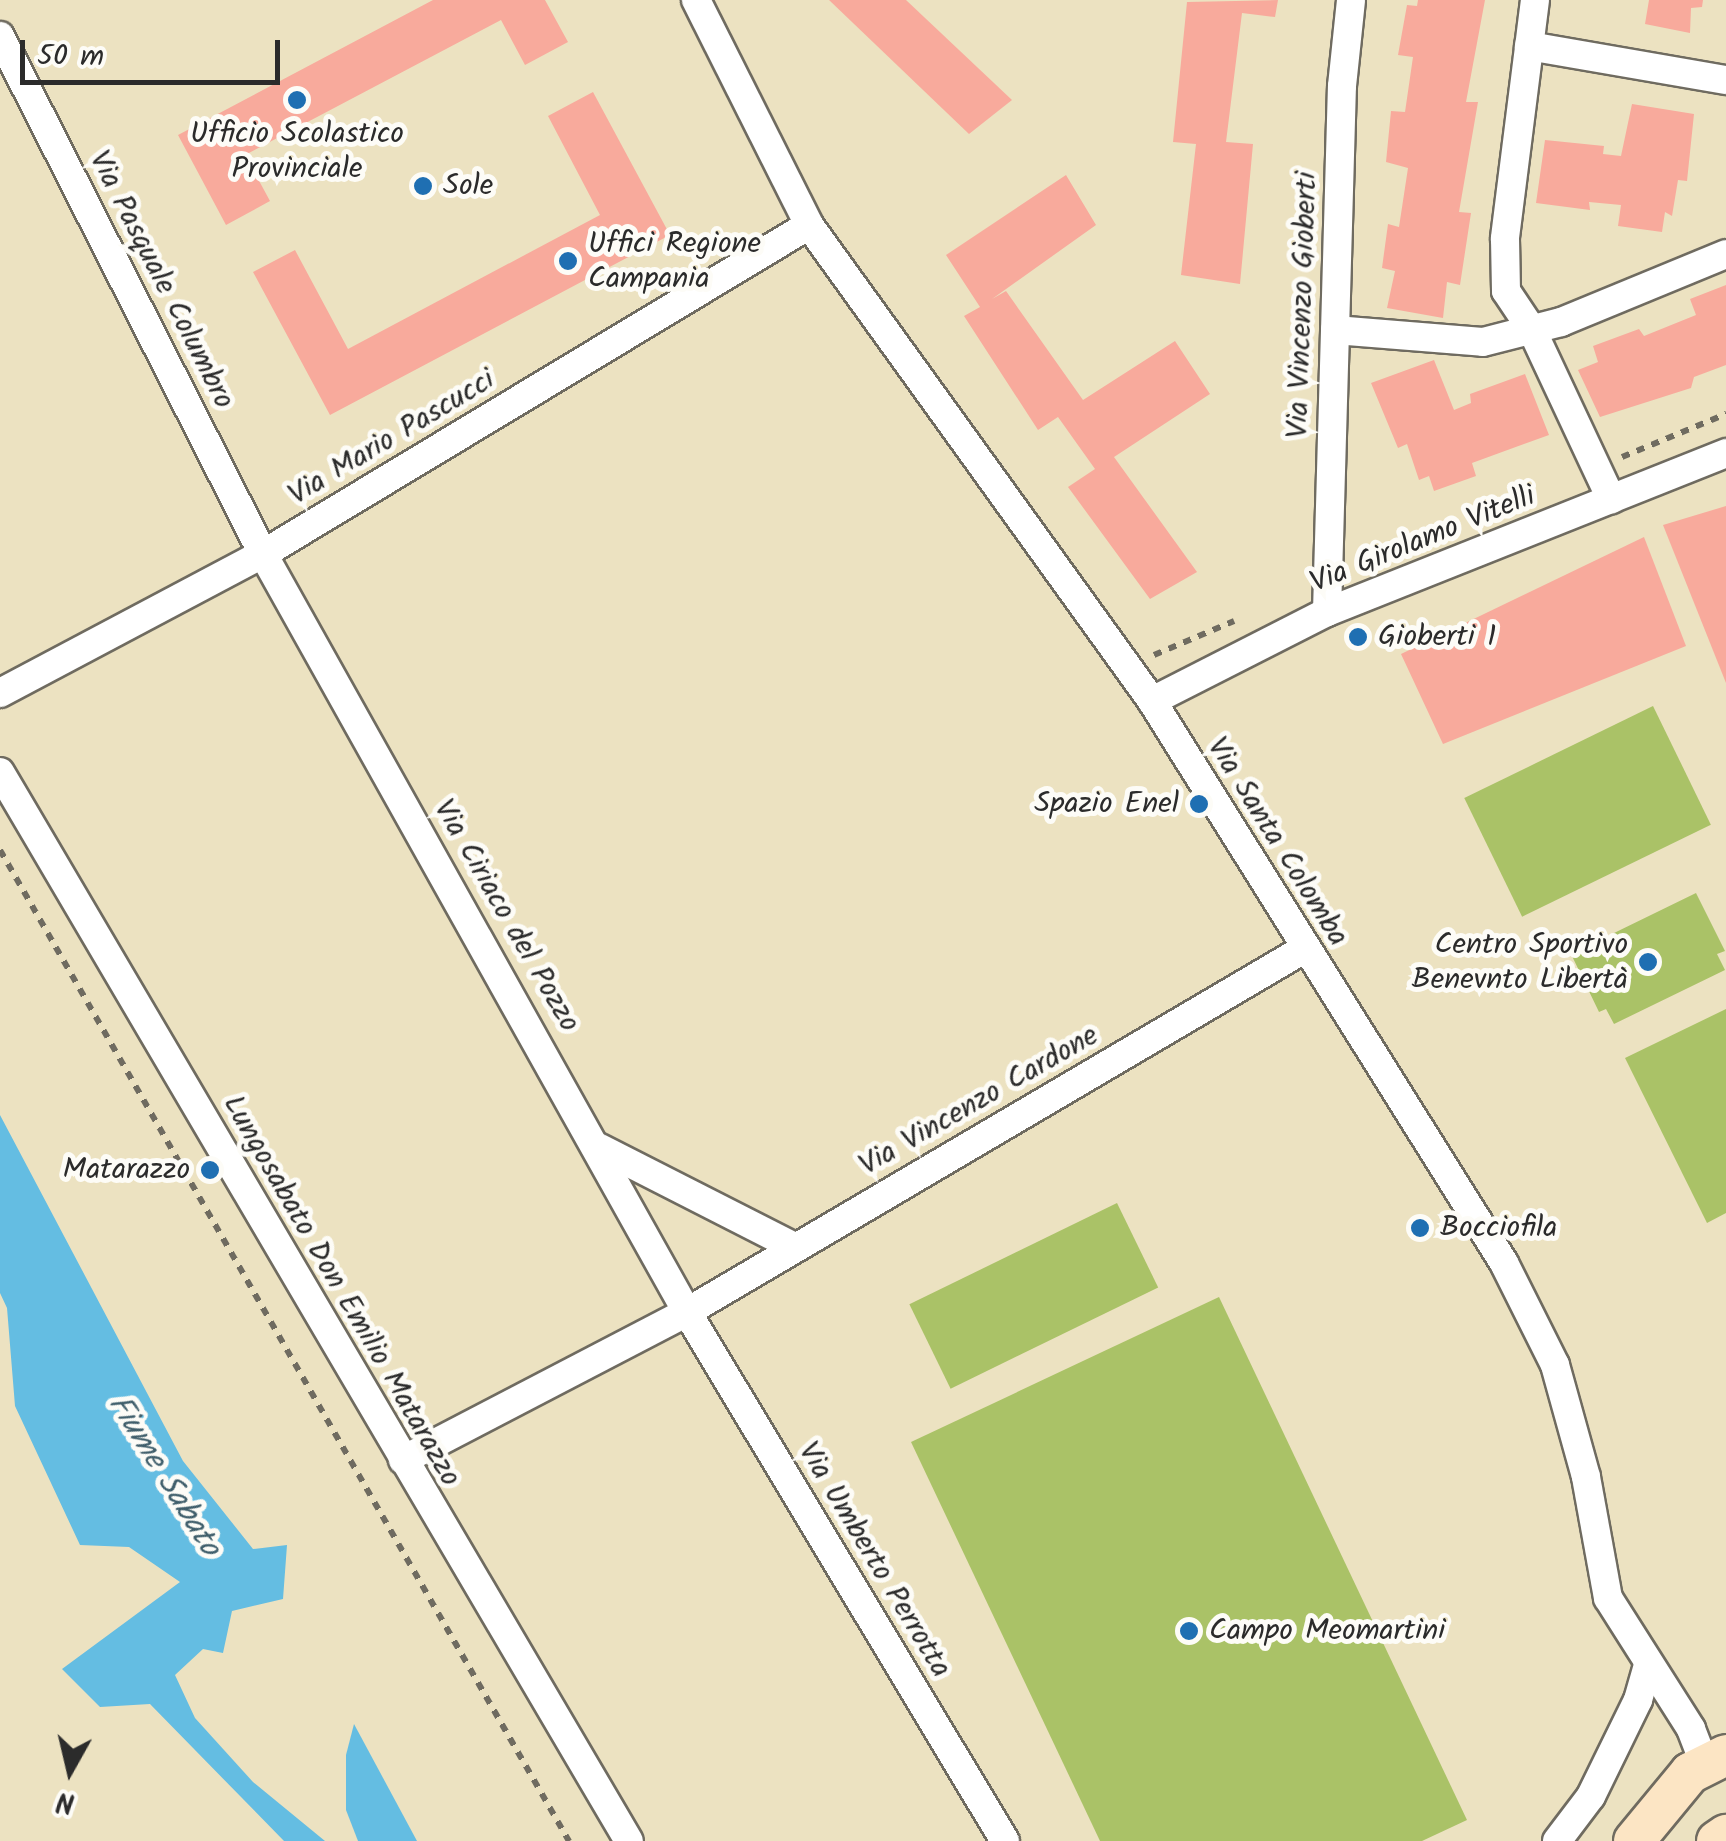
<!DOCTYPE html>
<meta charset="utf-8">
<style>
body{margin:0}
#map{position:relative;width:1726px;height:1841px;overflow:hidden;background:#ece2c1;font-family:Kalam,sans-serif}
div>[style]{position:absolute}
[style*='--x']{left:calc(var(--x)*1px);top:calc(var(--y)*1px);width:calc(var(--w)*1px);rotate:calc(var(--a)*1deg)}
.green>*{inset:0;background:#aac267;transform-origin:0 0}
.water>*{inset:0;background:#64bde2}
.building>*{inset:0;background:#f8aa9c}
.path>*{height:6px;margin-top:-3px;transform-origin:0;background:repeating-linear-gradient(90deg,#6f6b60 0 8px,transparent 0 16px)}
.roads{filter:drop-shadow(2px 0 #6f6b60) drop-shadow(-2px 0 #6f6b60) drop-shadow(0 2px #6f6b60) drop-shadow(0 -2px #6f6b60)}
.street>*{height:28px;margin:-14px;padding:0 14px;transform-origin:14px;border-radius:14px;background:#fff}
.secondary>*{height:40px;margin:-20px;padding:0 20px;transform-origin:20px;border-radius:20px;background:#fce5c4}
.dots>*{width:28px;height:28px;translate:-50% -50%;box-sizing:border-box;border:5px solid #fdfcf7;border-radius:50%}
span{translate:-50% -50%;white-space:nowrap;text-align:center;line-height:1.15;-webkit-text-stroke:10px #fdfcf7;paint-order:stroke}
.poi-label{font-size:30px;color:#2b2b2b}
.left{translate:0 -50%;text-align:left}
.right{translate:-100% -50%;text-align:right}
.street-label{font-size:30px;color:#2b2b2b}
.water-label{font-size:32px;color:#3f5e6b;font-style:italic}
.north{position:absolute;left:20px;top:1721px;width:100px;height:100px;-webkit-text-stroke:8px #fdfcf7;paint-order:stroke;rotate:188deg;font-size:28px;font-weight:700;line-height:40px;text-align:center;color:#2b2b2b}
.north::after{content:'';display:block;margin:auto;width:35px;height:45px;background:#2b2b2b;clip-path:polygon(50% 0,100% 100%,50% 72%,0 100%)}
.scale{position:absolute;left:20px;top:40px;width:260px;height:45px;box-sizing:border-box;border:5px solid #2b2b2b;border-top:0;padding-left:12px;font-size:30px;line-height:35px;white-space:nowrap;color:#2b2b2b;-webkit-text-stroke:8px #fdfcf7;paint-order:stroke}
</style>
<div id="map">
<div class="green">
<i style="left:1653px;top:706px;width:132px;height:210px;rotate:64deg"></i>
<i style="clip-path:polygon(1696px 893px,1725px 951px,1717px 954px,1725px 970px,1614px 1024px,1606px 1009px,1599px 1012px,1571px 954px)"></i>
<i style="clip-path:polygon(1726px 1009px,1726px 1213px,1707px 1223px,1625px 1058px)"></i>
<i style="left:1117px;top:1203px;width:94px;height:231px;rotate:64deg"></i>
<i style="clip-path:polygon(1219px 1297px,1467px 1820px,1422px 1841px,1100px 1841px,911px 1442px)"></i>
</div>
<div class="water">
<i style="clip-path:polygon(0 1115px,183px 1461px,253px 1549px,287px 1545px,283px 1599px,232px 1611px,223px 1653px,203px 1649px,175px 1675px,195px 1718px,253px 1782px,325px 1841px,284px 1841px,150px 1704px,100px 1707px,62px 1669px,180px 1582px,129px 1547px,80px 1545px,15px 1406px,7px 1308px,0 1293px)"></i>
<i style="clip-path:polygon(354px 1724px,417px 1841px,358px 1841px,346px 1810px,346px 1755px)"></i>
</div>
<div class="building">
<i style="clip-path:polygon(433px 0,545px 0,568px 42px,525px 65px,501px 20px,245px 155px,270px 201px,226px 225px,178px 135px)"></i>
<i style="clip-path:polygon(829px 0,906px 0,1012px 100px,969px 134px)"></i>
<i style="clip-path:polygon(1278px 0,1275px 17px,1242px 13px,1226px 142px,1253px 144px,1240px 284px,1181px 275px,1196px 144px,1173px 142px,1187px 2px)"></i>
<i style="clip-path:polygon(1418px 0,1485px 0,1466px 102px,1478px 102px,1459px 212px,1471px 213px,1460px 285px,1447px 282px,1443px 318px,1387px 308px,1395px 271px,1382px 268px,1388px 224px,1399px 227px,1408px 168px,1386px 162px,1391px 111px,1405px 112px,1413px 57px,1398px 55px,1407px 5px,1417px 6px)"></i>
<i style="clip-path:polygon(1649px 0,1703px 0,1702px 7px,1691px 8px,1690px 33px,1645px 24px)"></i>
<i style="clip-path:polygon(593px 92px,670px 235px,330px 415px,253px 272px,295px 250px,348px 349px,600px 215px,548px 116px)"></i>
<i style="clip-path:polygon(1632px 104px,1694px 114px,1687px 181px,1678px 180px,1672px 216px,1665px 212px,1662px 232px,1618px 226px,1621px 205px,1589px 202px,1590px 210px,1536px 203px,1545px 140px,1604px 146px,1603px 154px,1621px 156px)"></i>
<i style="clip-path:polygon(1066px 175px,1096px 225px,992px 299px,1006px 291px,1083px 400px,1175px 341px,1210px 394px,1114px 457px,1197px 572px,1150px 599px,1068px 487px,1095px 469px,1058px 417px,1038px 430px,964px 316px,980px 307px,946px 255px)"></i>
<i style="clip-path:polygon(1726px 285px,1726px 365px,1694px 377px,1691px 388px,1600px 417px,1578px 370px,1598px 362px,1593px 346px,1639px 329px,1644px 336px,1696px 315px,1690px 299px)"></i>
<i style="clip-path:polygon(1434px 360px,1454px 410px,1471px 403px,1470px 394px,1525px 374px,1549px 435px,1472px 463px,1476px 476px,1434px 491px,1429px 476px,1419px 480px,1407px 444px,1398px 448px,1371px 383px)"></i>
<i style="clip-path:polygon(1726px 506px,1726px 683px,1663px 525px)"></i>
<i style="clip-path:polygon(1644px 537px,1686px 646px,1443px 744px,1401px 654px)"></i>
</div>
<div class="path">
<i style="--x:1622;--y:457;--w:113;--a:-22.5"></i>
<i style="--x:1154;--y:655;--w:87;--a:-23"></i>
<i style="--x:0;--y:850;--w:1143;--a:60.14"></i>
</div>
<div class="roads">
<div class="street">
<i style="--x:696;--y:0;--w:252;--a:63.3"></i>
<i style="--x:809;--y:225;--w:587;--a:54.22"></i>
<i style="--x:1152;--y:701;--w:663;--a:57.94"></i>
<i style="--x:1504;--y:1263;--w:114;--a:63.4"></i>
<i style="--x:1555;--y:1365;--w:116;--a:74.5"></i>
<i style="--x:1586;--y:1477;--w:123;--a:79.7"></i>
<i style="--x:1608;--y:1598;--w:155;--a:57.6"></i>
<i style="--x:1691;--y:1729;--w:40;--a:69"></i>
<i style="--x:1535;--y:0;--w:241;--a:97.2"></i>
<i style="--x:1505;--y:239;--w:52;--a:88.9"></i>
<i style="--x:1506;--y:291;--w:47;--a:56.3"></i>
<i style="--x:1532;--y:330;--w:187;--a:64.9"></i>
<i style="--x:0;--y:36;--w:581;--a:63.08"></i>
<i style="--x:263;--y:554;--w:869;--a:60.78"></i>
<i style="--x:687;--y:1312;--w:617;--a:58.99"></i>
<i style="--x:1529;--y:46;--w:200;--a:9.8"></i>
<i style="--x:1335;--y:330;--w:148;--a:4.6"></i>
<i style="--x:1483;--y:342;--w:81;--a:-14.4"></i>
<i style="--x:1561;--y:322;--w:178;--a:-22.4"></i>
<i style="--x:1327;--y:612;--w:526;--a:-88.37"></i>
<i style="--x:1342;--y:86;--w:86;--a:-84"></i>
<i style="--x:0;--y:693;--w:297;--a:-27.9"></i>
<i style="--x:263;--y:554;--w:637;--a:-31.07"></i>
<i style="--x:1152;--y:701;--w:196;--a:-27"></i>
<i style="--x:1327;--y:612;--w:430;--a:-21.7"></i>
<i style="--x:0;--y:772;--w:1240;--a:59.53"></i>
<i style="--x:600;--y:1148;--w:218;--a:27"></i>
<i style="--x:403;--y:1460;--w:320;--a:-27.5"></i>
<i style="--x:687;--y:1312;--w:716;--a:-30.47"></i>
<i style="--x:1557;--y:1841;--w:56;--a:-52.9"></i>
<i style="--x:1591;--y:1796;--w:107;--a:-63.9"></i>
<i style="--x:1638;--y:1700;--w:37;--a:-74"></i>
</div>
<div class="secondary">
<i style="--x:1634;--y:1841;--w:88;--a:-50.5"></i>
<i style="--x:1690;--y:1773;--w:40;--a:-26.6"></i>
<i style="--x:1717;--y:1841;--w:11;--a:-34"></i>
</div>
</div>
<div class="dots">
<i style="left:297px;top:100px;background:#1f6fb2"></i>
<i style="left:423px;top:186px;background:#1f6fb2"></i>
<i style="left:568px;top:261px;background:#1f6fb2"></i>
<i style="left:1358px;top:637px;background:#1f6fb2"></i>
<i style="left:1199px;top:804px;background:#1f6fb2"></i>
<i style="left:1648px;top:962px;background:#1f6fb2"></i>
<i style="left:210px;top:1170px;background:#1f6fb2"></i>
<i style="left:1420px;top:1228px;background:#1f6fb2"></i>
<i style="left:1189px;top:1631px;background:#1f6fb2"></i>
</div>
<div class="poi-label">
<span style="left:297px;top:151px">Ufficio Scolastico<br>Provinciale</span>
<span class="left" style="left:443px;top:186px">Sole</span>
<span class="left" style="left:588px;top:261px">Uffici Regione<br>Campania</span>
<span class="left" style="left:1378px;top:637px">Gioberti 1</span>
<span class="right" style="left:1179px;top:804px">Spazio Enel</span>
<span class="right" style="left:1628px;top:962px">Centro Sportivo<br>Benevnto Libertà</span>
<span class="right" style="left:190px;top:1170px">Matarazzo</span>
<span class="left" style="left:1440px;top:1228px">Bocciofila</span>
<span class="left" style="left:1209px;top:1631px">Campo Meomartini</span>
</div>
<div class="street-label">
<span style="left:161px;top:280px;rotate:63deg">Via Pasquale Columbro</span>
<span style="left:1303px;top:305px;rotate:-88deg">Via Vincenzo Gioberti</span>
<span style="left:392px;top:438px;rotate:-31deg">Via Mario Pascucci</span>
<span style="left:1423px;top:540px;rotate:-22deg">Via Girolamo Vitelli</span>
<span style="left:1277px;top:842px;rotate:58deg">Via Santa Colomba</span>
<span style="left:506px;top:916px;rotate:60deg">Via Ciriaco del Pozzo</span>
<span style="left:979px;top:1101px;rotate:-30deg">Via Vincenzo Cardone</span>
<span style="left:341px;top:1291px;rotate:60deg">Lungosabato Don Emilio Matarazzo</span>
<span style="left:874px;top:1560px;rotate:59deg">Via Umberto Perrotta</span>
</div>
<div class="water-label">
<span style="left:163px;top:1476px;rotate:58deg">Fiume Sabato</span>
</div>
<div class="north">N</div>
<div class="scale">50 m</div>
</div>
